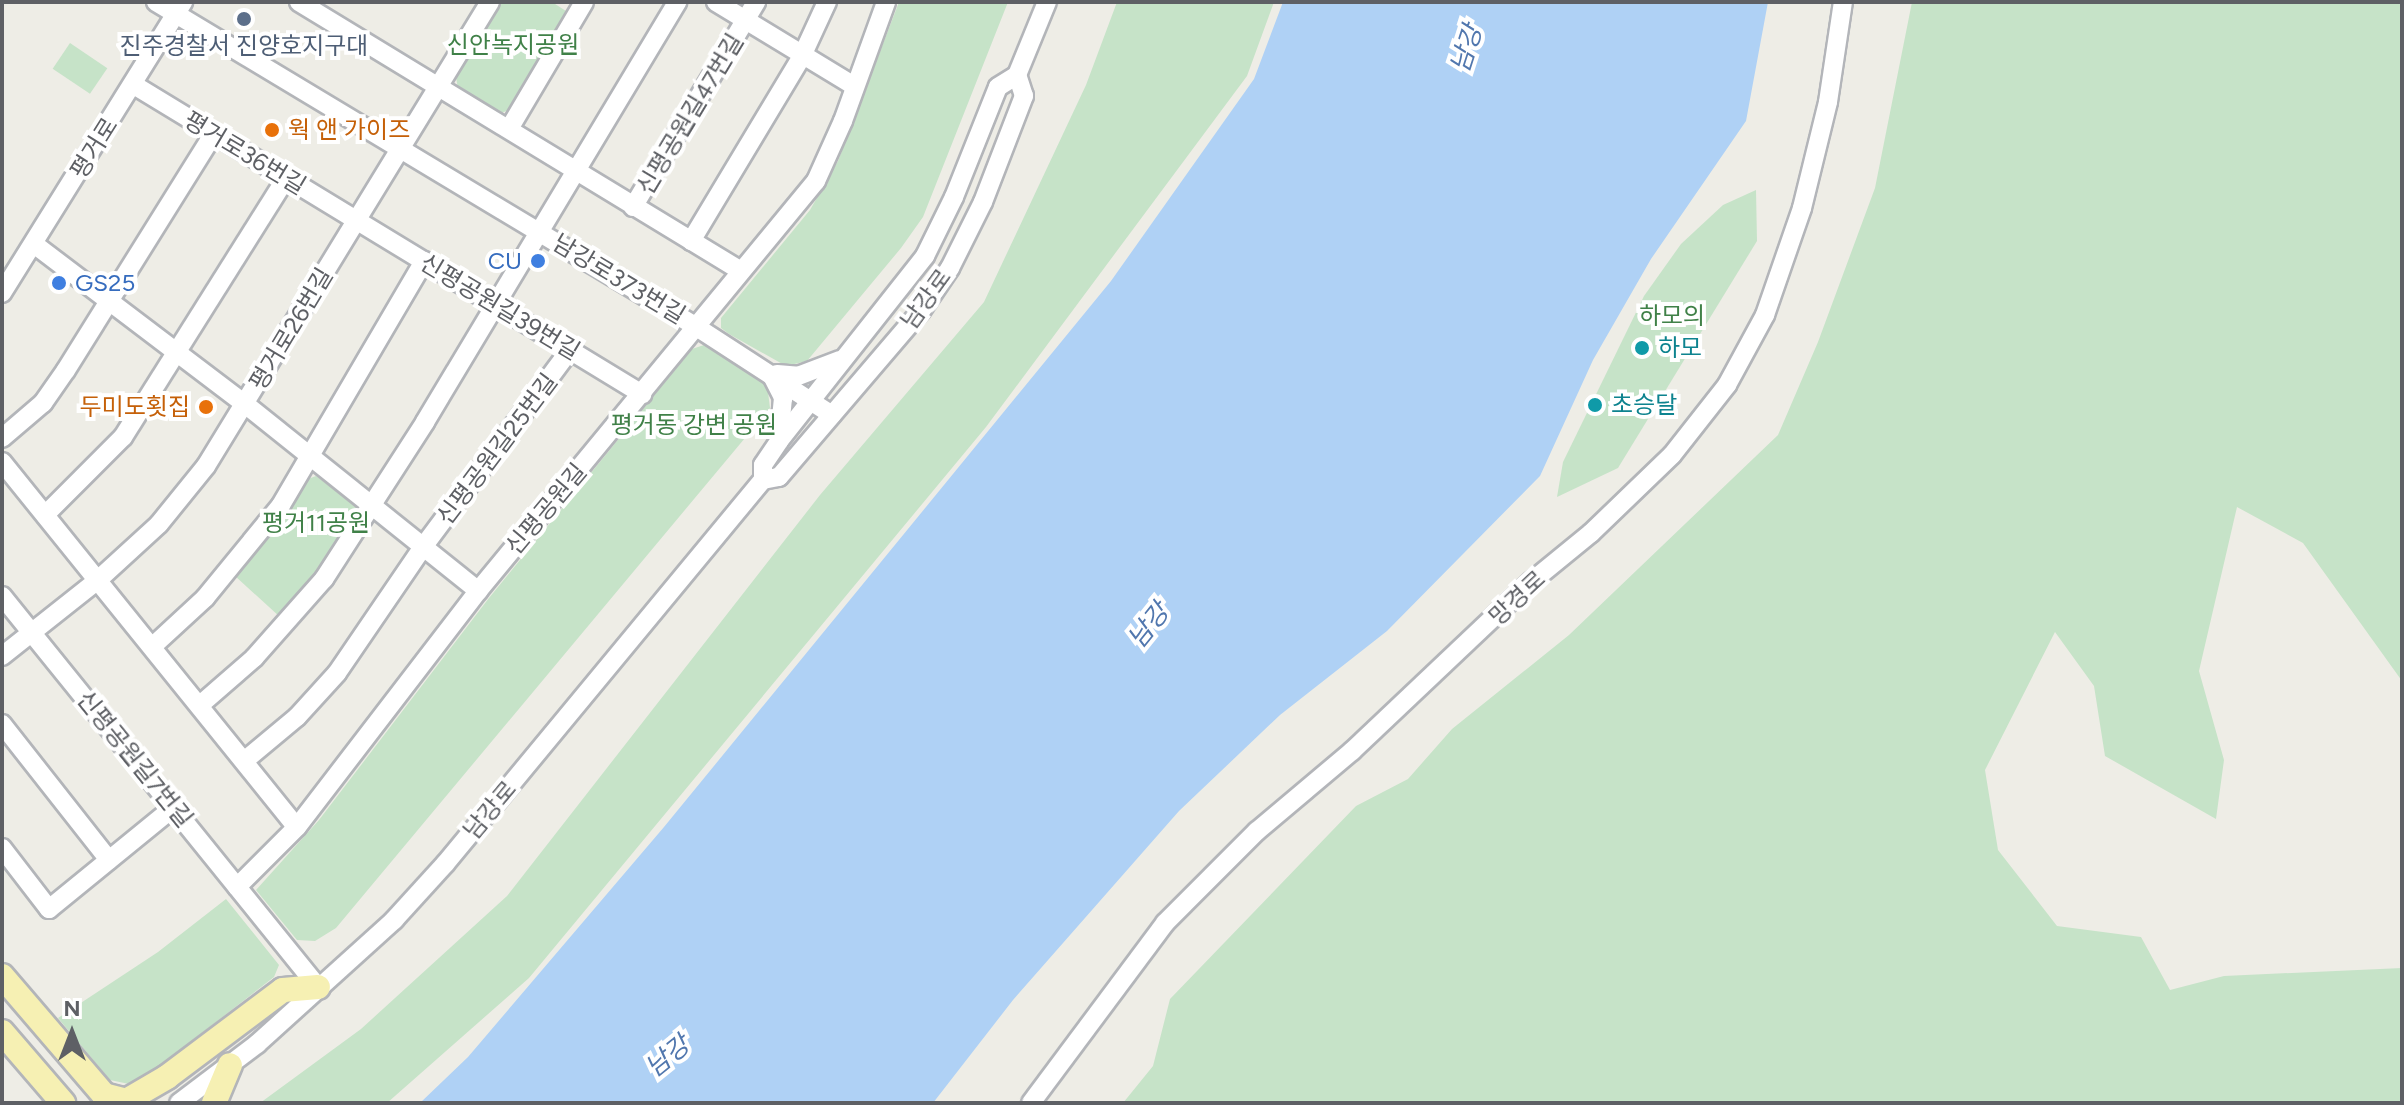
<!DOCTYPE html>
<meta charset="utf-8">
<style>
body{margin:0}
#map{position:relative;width:2404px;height:1105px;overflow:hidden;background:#eeede6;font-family:Figtree,"Noto Sans KR",sans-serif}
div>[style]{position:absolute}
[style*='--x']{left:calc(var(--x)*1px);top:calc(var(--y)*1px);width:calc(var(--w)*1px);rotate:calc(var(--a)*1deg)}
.green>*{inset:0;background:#c6e3c8;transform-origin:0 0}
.water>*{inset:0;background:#afd1f5}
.roads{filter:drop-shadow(2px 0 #b3b5b9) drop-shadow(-2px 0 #b3b5b9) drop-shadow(0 2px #b3b5b9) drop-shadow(0 -2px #b3b5b9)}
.minor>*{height:18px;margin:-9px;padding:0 9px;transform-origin:9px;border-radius:9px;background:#fff}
.major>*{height:24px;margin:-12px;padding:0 12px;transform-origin:12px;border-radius:12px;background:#f6f0b3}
.dots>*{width:22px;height:22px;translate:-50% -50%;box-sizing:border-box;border:4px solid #fff;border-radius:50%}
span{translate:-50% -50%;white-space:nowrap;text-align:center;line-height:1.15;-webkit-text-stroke:8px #fff;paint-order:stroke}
.park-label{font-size:24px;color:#408148}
.service-label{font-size:24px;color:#4e5e75}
.street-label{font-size:24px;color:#5e6065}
.food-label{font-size:24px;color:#c56008}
.left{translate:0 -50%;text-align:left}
.right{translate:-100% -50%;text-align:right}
.shop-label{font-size:24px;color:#366cbe}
.culture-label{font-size:24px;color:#0d838f}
.water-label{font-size:26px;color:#5177ae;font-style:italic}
.frame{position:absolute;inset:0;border:4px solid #5e6065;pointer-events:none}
.north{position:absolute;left:32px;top:993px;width:80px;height:80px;-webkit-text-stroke:6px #fff;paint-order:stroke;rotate:0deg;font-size:22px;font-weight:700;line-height:32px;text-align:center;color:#5e6065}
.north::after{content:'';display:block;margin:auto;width:28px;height:36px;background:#5e6065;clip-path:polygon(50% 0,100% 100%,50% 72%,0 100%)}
</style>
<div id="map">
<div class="green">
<i style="clip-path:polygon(502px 2px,552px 2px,569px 13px,511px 109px,499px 114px,458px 89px,456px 77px)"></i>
<i style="clip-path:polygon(899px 2px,1008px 2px,923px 217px,901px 248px,807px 361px,786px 366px,729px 334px,721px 328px,721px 318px,810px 210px,838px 161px)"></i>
<i style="clip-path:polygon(1117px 2px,1274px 2px,1247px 76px,986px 427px,529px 978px,387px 1103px,260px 1103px,361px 1029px,507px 896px,820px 495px,984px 302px,1086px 85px)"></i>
<i style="clip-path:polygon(1912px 2px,2402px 2px,2402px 681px,2303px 543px,2237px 507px,2199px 671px,2224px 760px,2216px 819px,2105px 756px,2094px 686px,2055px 632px,1985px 770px,1998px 850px,2057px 926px,2141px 937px,2170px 990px,2224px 976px,2402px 968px,2402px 1103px,1123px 1103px,1153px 1066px,1170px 999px,1356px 806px,1408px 779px,1452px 729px,1569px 635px,1778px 435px,1818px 342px,1875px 188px)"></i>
<i style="left:70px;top:43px;width:45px;height:31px;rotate:34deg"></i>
<i style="clip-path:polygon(1756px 190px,1757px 241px,1618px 468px,1557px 497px,1563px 462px,1644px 296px,1681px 244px,1723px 205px)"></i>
<i style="clip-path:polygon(707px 344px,767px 384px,770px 408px,336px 928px,315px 941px,297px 940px,256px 890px,319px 820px,489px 598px,692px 349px)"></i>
<i style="clip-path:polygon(316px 476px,359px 508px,358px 517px,280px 617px,235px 576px,271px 533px,308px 479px)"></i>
<i style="clip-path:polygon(226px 899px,279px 965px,274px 977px,149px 1074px,129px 1084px,110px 1080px,58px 1018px,158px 952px)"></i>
</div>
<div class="water">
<i style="clip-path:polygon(1283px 2px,1768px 2px,1746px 121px,1651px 259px,1593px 360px,1540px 476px,1387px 631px,1280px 715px,1179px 811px,1013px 1000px,933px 1103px,420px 1103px,468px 1057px,664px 827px,1111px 281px,1254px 79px)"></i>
</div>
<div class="roads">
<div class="minor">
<i style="--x:156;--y:2;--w:629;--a:31.01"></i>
<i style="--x:695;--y:326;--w:163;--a:33"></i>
<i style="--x:299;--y:2;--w:517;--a:31.32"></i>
<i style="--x:716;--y:2;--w:162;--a:31.3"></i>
<i style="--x:134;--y:85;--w:595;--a:31.31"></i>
<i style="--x:509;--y:129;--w:147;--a:-59.4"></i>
<i style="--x:633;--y:207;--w:239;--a:-59"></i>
<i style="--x:691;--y:241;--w:216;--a:-59"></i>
<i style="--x:802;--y:56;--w:60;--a:-65.2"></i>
<i style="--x:34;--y:244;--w:265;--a:37.2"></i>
<i style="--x:245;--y:404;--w:299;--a:38.7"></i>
<i style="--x:2;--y:293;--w:343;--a:-58.1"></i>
<i style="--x:777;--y:374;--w:21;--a:5"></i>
<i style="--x:798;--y:376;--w:45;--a:-20.9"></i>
<i style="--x:772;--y:376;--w:25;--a:63"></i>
<i style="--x:783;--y:398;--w:41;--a:95.6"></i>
<i style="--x:2;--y:438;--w:54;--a:-40.5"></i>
<i style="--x:43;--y:403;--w:40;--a:-55.1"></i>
<i style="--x:66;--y:370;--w:277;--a:-58"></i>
<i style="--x:2;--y:462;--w:469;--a:51.1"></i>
<i style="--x:763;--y:480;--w:16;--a:-11"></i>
<i style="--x:779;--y:477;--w:218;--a:-49.5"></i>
<i style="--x:921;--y:311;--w:52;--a:-56"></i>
<i style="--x:950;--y:268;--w:74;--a:-63.4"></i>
<i style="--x:983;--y:202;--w:114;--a:-68.9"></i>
<i style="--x:1024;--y:96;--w:22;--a:-108"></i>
<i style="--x:45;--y:515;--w:110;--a:-45"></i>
<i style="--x:123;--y:437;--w:306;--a:-57.8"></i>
<i style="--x:2;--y:596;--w:503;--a:51.06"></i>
<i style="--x:153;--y:646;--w:71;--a:-42.7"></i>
<i style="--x:205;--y:598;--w:120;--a:-50.7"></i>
<i style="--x:281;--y:505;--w:283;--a:-59.6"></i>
<i style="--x:2;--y:656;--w:124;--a:-38.4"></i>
<i style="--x:99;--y:579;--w:81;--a:-42.5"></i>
<i style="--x:159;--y:524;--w:75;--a:-51"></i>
<i style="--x:206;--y:466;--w:544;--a:-58.53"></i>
<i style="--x:200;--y:705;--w:72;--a:-41"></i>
<i style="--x:254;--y:658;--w:106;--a:-48.5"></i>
<i style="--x:324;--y:579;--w:187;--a:-57.2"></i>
<i style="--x:425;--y:422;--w:490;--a:-59"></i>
<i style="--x:2;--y:724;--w:173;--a:51.8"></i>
<i style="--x:244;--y:761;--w:69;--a:-39.7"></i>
<i style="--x:297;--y:717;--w:59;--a:-47.7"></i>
<i style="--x:337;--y:673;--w:153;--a:-55.7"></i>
<i style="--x:423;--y:547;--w:246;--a:-53.3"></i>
<i style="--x:2;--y:848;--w:77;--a:52.4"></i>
<i style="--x:49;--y:909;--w:161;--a:-39.2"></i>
<i style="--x:237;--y:887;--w:85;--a:-45"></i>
<i style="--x:297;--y:827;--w:297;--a:-52.5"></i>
<i style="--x:478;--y:591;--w:531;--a:-50.5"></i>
<i style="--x:816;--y:181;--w:66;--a:-65.8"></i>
<i style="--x:843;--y:121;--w:127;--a:-70.1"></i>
<i style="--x:179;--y:1103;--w:98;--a:-37.1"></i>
<i style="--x:257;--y:1044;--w:185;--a:-42.1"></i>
<i style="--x:394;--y:920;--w:76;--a:-47.7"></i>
<i style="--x:445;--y:864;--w:499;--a:-50.4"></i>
<i style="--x:763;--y:480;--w:15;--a:-90"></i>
<i style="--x:763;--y:465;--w:29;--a:-56"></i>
<i style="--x:779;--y:441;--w:236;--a:-51.7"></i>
<i style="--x:925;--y:256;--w:66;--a:-63.8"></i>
<i style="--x:954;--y:197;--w:118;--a:-68.2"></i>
<i style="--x:998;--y:87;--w:22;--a:-32"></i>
<i style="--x:1017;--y:75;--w:79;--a:-67.7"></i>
<i style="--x:1031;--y:1103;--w:224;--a:-53.3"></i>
<i style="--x:1165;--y:923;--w:130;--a:-45"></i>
<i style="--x:1257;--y:831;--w:124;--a:-40.1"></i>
<i style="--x:1352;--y:751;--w:246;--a:-43.4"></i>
<i style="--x:1531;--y:582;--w:77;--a:-39.2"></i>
<i style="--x:1591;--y:533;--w:112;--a:-43.9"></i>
<i style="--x:1672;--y:455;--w:89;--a:-51.8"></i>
<i style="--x:1727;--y:385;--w:80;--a:-61.5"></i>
<i style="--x:1765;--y:315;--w:113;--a:-70.9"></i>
<i style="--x:1802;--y:208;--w:109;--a:-76.2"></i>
<i style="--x:1828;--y:102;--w:101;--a:-81.5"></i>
</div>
<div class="major">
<i style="--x:2;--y:976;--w:167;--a:49.4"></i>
<i style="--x:2;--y:1032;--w:94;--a:49.3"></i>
<i style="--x:104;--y:1095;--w:23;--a:15"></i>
<i style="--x:126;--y:1101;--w:48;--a:-30.3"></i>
<i style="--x:167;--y:1077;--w:145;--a:-36.9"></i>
<i style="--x:283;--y:990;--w:35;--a:-5"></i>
<i style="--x:214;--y:1103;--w:41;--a:-67.2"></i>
</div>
</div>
<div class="dots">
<i style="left:244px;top:19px;background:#5c6f8a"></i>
<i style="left:272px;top:130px;background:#e8710a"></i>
<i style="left:538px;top:261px;background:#3f7fe0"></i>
<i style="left:59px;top:283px;background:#3f7fe0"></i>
<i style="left:1642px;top:348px;background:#0f9aa8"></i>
<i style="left:1595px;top:405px;background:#0f9aa8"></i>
<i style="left:206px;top:407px;background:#e8710a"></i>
</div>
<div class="park-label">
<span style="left:513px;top:45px">신안녹지공원</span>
<span style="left:1672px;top:316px">하모의</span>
<span style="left:694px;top:425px">평거동 강변 공원</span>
<span style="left:316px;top:523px">평거11공원</span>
</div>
<div class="service-label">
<span style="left:244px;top:46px">진주경찰서 진양호지구대</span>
</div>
<div class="street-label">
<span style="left:690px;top:114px;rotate:-59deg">신평공원길47번길</span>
<span style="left:94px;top:148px;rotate:-58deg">평거로</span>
<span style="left:245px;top:153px;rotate:31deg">평거로36번길</span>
<span style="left:619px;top:279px;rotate:31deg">남강로373번길</span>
<span style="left:926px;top:299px;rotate:-54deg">남강로</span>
<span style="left:500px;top:307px;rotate:31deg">신평공원길39번길</span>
<span style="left:291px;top:329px;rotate:-59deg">평거로26번길</span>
<span style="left:497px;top:449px;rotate:-53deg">신평공원길25번길</span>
<span style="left:546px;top:509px;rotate:-50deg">신평공원길</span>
<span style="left:1517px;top:598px;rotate:-43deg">망경로</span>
<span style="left:135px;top:759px;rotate:51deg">신평공원길7번길</span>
<span style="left:490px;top:810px;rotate:-50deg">남강로</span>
</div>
<div class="food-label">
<span class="left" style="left:288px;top:130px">웍 앤 가이즈</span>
<span class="right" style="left:190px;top:407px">두미도횟집</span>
</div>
<div class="shop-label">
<span class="right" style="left:522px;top:261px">CU</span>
<span class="left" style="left:75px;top:283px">GS25</span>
</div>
<div class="culture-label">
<span class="left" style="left:1658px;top:348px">하모</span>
<span class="left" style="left:1611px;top:405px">초승달</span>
</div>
<div class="water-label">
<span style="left:1467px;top:49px;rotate:-72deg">남강</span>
<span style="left:1149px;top:626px;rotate:-51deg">남강</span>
<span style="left:668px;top:1057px;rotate:-39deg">남강</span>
</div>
<div class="frame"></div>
<div class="north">N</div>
</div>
